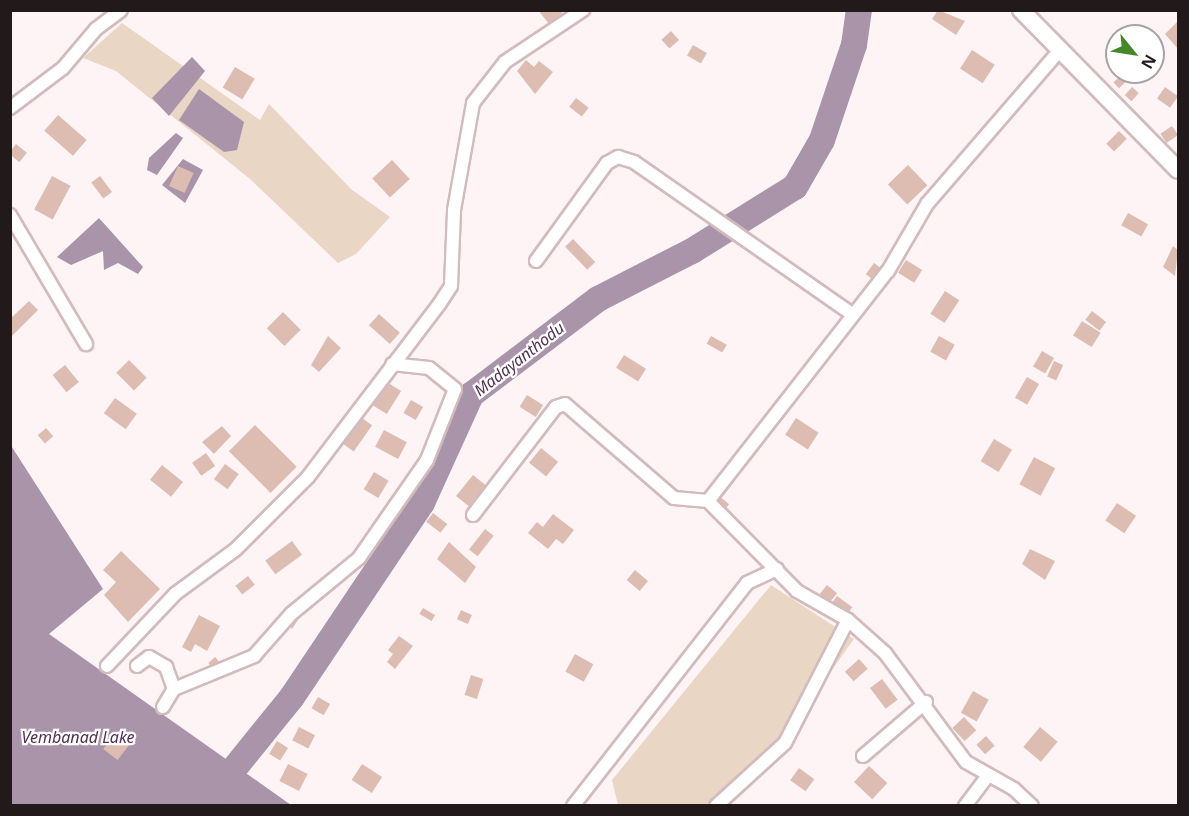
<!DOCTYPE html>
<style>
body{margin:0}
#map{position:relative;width:1189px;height:816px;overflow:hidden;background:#fef4f5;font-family:"Noto Sans",sans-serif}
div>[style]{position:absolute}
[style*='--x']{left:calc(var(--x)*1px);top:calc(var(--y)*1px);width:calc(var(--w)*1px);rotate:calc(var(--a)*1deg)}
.green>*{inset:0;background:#e9d6c5}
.water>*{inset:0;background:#a994aa}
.river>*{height:26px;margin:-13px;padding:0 13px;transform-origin:13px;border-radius:13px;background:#a994aa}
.building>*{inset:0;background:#ddbdb2;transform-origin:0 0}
.roads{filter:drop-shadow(2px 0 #d2bbbd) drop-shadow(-2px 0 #d2bbbd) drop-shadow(0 2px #d2bbbd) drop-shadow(0 -2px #d2bbbd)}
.street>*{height:12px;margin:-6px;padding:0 6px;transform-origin:6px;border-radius:6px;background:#fff}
.secondary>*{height:16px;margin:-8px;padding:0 8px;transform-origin:8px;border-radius:8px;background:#fff}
span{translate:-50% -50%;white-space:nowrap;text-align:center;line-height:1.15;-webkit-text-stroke:4.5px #fff;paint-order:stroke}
.water-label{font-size:16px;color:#513153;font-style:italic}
.frame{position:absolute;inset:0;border:12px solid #221a1a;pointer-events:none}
.north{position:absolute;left:1105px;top:24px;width:60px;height:60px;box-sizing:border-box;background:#fff;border:2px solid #a7a3a3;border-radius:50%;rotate:120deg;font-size:16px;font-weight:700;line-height:24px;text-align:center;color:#221a1a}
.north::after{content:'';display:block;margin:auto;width:21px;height:27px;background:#468728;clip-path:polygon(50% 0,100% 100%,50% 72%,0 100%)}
</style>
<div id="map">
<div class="green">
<i style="clip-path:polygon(122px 23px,260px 120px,269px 104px,351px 189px,390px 217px,356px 254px,338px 263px,250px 179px,116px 71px,83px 58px)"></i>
<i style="clip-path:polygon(771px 585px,854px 639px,769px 757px,706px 805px,618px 805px,612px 780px)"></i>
</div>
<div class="water">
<i style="clip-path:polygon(192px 57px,205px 71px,169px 116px,152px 98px)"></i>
<i style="clip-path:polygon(199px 89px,244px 122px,237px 150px,224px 152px,179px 120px)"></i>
<i style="clip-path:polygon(176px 133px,183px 138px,157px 175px,147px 170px,149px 158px)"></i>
<i style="clip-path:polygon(183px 159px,203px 170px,185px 203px,162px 185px)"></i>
<i style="clip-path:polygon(99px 218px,143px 267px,138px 274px,118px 263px,104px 270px,103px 251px,71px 265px,57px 257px)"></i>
<i style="clip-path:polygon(10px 444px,103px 589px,49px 634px,291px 805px,11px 805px)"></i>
</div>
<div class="river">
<i style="--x:204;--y:806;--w:140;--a:-51.1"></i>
<i style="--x:292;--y:697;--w:234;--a:-56.2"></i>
<i style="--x:422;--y:503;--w:119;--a:-65.6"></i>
<i style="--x:471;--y:395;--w:159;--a:-37.1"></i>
<i style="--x:598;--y:299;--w:106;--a:-27.1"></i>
<i style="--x:692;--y:251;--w:121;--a:-31.9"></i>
<i style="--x:795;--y:187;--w:54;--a:-60.1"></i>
<i style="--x:822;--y:140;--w:100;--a:-71.4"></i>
<i style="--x:854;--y:45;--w:35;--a:-82"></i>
</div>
<div class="building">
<i style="clip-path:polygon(538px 10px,561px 10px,562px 13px,549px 24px)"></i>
<i style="clip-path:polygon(938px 10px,965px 21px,956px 35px,932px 19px)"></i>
<i style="clip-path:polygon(1178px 21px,1178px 49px,1165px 34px)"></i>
<i style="left:671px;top:31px;width:12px;height:13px;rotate:48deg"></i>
<i style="left:693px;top:45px;width:16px;height:12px;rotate:30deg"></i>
<i style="left:972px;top:50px;width:27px;height:22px;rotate:33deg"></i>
<i style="clip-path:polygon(526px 60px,534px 67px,539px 61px,553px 72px,535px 94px,517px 71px)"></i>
<i style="left:235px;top:67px;width:23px;height:24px;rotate:31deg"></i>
<i style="left:1124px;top:72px;width:8px;height:15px;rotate:45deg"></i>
<i style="left:1132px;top:87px;width:9px;height:11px;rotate:41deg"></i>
<i style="left:1165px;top:87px;width:16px;height:14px;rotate:35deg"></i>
<i style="left:576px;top:98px;width:16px;height:11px;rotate:38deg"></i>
<i style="left:58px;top:115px;width:38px;height:21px;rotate:41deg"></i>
<i style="left:1172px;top:126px;width:11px;height:14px;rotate:56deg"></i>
<i style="left:1119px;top:131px;width:11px;height:18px;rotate:45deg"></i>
<i style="left:16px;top:144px;width:14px;height:12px;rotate:39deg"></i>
<i style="left:392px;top:160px;width:26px;height:27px;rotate:47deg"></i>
<i style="left:908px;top:165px;width:28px;height:28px;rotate:46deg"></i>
<i style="left:178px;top:166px;width:17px;height:22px;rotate:24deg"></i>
<i style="left:52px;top:176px;width:21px;height:38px;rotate:28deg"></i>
<i style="left:100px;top:176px;width:20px;height:11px;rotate:53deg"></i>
<i style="left:1128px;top:213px;width:23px;height:14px;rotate:29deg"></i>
<i style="left:573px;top:239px;width:32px;height:11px;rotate:46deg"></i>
<i style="clip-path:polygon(1173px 246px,1178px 250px,1175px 276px,1163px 267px)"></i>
<i style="left:906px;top:260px;width:19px;height:15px;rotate:32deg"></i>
<i style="left:874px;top:263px;width:14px;height:14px;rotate:36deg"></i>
<i style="left:945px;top:291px;width:17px;height:27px;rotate:33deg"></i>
<i style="clip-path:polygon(29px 301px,38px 310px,10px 338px,10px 319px)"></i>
<i style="left:1092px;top:311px;width:18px;height:11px;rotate:38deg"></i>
<i style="left:283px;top:312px;width:25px;height:23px;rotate:45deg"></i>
<i style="left:379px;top:314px;width:28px;height:15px;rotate:42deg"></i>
<i style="left:1082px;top:321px;width:22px;height:17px;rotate:32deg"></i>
<i style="clip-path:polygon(328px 336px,341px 348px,319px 372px,311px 365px)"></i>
<i style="left:711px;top:336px;width:18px;height:9px;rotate:29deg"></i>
<i style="left:939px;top:336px;width:18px;height:18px;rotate:29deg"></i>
<i style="left:1042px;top:351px;width:14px;height:18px;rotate:30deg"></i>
<i style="left:624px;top:355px;width:26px;height:15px;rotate:32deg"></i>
<i style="left:129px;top:360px;width:25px;height:18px;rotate:45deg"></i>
<i style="left:1054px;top:361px;width:10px;height:17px;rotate:24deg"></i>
<i style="left:65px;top:365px;width:22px;height:16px;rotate:51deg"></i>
<i style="left:1027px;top:377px;width:14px;height:24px;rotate:30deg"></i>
<i style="left:385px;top:381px;width:19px;height:27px;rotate:32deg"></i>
<i style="left:527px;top:395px;width:19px;height:14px;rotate:32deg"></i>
<i style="left:115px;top:398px;width:27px;height:19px;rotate:36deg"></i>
<i style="left:411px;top:400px;width:14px;height:15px;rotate:30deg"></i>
<i style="left:359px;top:416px;width:16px;height:32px;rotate:35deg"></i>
<i style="left:796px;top:418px;width:27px;height:20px;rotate:33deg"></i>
<i style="left:255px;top:425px;width:59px;height:37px;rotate:45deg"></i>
<i style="clip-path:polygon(222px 426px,231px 436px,214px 454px,202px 442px)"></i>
<i style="left:46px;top:428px;width:11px;height:11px;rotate:49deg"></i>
<i style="left:384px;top:430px;width:26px;height:19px;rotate:28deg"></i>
<i style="left:994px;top:439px;width:21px;height:26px;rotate:31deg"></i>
<i style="left:541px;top:448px;width:22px;height:19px;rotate:39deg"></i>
<i style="left:206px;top:453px;width:16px;height:17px;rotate:55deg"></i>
<i style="left:1034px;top:457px;width:24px;height:31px;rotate:28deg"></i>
<i style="left:225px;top:464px;width:17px;height:19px;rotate:36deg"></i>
<i style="left:162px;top:465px;width:27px;height:19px;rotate:39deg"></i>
<i style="left:374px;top:472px;width:17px;height:20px;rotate:31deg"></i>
<i style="left:473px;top:475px;width:22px;height:27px;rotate:39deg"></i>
<i style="left:719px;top:496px;width:13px;height:9px;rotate:39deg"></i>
<i style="left:1117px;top:503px;width:23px;height:21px;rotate:34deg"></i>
<i style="left:433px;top:513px;width:18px;height:11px;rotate:38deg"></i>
<i style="clip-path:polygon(553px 514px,574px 530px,563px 544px,556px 539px,548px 549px,528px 533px,537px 522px,543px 527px)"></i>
<i style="left:485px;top:529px;width:11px;height:26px;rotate:38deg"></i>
<i style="left:292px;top:541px;width:17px;height:33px;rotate:54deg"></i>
<i style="clip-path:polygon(449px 542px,476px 567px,465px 583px,437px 559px)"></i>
<i style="clip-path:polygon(1030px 549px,1055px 561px,1045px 580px,1022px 564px)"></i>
<i style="clip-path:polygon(121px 551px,160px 589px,128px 622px,104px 595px,116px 582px,103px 570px)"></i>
<i style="left:635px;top:570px;width:17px;height:13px;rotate:40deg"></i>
<i style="left:248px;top:576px;width:11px;height:16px;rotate:52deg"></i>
<i style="left:827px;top:585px;width:13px;height:12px;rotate:39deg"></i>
<i style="left:837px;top:596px;width:19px;height:14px;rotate:36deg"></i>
<i style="left:286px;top:607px;width:17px;height:15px;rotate:33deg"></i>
<i style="left:423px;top:608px;width:14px;height:7px;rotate:30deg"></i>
<i style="left:461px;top:610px;width:12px;height:10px;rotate:24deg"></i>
<i style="clip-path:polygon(199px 615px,220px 626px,207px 651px,195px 644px,191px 652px,182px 647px)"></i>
<i style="clip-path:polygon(399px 636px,413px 646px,395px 669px,387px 662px,393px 654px,388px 650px)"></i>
<i style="left:575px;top:654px;width:21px;height:20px;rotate:29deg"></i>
<i style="left:215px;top:657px;width:13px;height:9px;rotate:48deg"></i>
<i style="left:859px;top:659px;width:13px;height:19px;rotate:48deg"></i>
<i style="left:471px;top:675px;width:13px;height:21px;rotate:18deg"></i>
<i style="left:882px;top:679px;width:26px;height:15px;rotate:53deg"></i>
<i style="left:973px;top:691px;width:18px;height:25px;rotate:29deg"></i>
<i style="left:318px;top:697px;width:14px;height:13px;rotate:30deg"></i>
<i style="left:964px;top:717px;width:18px;height:16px;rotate:47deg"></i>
<i style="left:299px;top:727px;width:18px;height:15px;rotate:27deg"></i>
<i style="left:1040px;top:727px;width:23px;height:26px;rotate:40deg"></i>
<i style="left:115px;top:734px;width:18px;height:19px;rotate:38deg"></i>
<i style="left:986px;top:736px;width:13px;height:13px;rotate:48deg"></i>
<i style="left:277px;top:741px;width:13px;height:15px;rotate:32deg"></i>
<i style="left:288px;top:764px;width:22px;height:19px;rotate:27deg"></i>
<i style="left:362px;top:764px;width:24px;height:19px;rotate:33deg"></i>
<i style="left:869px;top:766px;width:25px;height:22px;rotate:43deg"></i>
<i style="left:799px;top:768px;width:19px;height:15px;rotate:36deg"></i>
</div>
<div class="roads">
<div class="street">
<i style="--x:10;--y:108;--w:66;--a:-37"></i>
<i style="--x:63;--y:68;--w:51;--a:-49.8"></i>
<i style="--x:96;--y:29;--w:31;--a:-37"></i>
<i style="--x:10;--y:215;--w:150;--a:59.5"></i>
<i style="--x:536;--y:261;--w:121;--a:-54.1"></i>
<i style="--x:607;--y:163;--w:13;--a:-29"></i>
<i style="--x:618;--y:157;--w:17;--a:17"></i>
<i style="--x:634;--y:162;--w:267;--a:34.9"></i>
<i style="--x:473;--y:515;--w:136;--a:-52.5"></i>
<i style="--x:556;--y:407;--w:9;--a:-18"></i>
<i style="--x:565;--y:404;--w:144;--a:40.8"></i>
<i style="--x:674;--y:498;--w:34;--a:5"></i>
<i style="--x:107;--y:666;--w:99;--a:-46.6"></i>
<i style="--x:175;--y:594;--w:74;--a:-36.3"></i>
<i style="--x:235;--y:550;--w:103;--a:-45"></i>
<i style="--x:308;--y:477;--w:218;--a:-52.8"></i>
<i style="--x:440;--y:303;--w:20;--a:-57"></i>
<i style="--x:451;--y:286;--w:76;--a:-87.7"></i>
<i style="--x:454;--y:210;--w:109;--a:-79.9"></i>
<i style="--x:473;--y:103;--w:52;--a:-52"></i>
<i style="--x:505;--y:62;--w:94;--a:-33.7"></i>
<i style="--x:137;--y:666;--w:15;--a:-37"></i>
<i style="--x:149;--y:657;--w:20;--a:30"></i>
<i style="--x:166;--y:667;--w:23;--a:70"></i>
<i style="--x:163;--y:707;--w:21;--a:-59"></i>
<i style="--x:174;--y:689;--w:87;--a:-22.4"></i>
<i style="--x:254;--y:656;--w:56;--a:-48.6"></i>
<i style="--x:291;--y:614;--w:88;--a:-39.5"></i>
<i style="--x:359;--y:558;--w:119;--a:-55.2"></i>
<i style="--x:427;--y:460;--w:76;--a:-68.5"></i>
<i style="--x:455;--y:389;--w:33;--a:-141"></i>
<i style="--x:429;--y:368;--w:37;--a:-174"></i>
<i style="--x:863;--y:756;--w:83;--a:-40.6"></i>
<i style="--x:573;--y:806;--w:283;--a:-52"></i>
<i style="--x:747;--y:583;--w:33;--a:-25"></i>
<i style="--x:716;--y:806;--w:93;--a:-42.4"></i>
<i style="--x:785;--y:743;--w:138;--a:-62.9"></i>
<i style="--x:965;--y:806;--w:38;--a:-53"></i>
<i style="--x:1032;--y:806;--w:25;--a:-137"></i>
<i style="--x:1014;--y:789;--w:55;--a:-150.6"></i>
<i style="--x:966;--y:762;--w:136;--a:-126.6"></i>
<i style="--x:885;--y:653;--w:50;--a:-138.3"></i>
<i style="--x:848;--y:620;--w:59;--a:-150.4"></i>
<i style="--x:797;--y:591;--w:127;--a:-134.7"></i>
<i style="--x:708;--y:501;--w:292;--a:-52"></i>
<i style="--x:888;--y:271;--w:78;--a:-59.8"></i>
<i style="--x:927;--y:204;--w:205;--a:-49.2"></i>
</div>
<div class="secondary">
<i style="--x:1021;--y:10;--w:224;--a:45.5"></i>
</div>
</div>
<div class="water-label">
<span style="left:519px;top:359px;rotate:-38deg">Madayanthodu</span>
<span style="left:78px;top:737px">Vembanad Lake</span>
</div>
<div class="frame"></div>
<div class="north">N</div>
</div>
